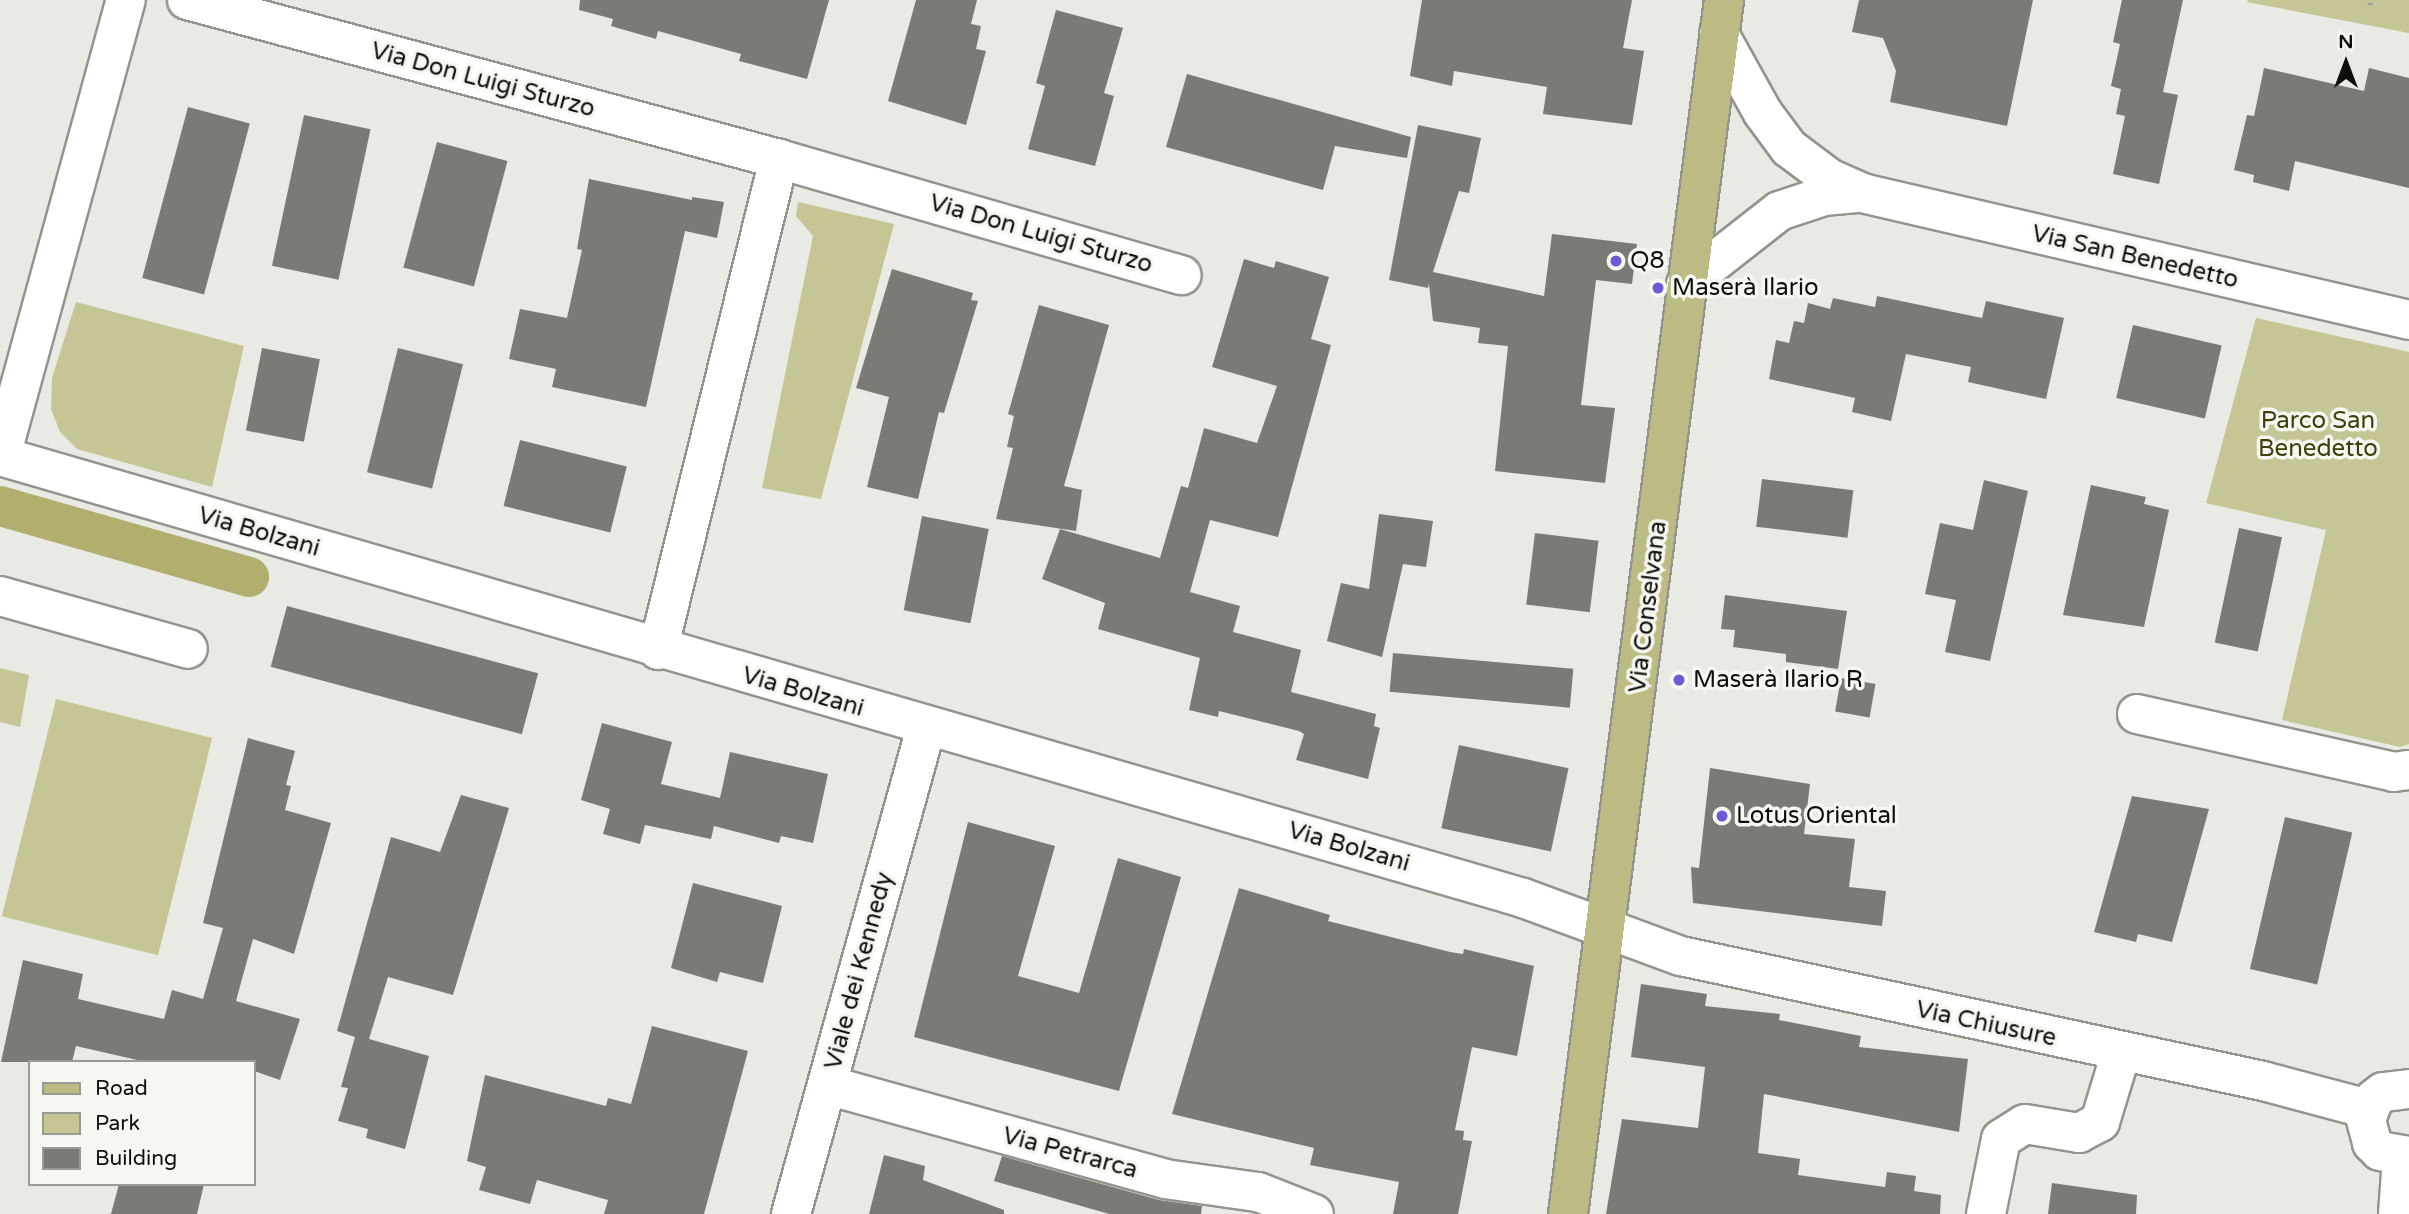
<!DOCTYPE html>
<meta charset="utf-8">
<style>
body{margin:0}
#map{position:relative;width:2409px;height:1214px;overflow:hidden;background:#e9eae3;font-family:"Varela Round",sans-serif}
div>[style]{position:absolute}
[style*='--x']{left:calc(var(--x)*1px);top:calc(var(--y)*1px);width:calc(var(--w)*1px);rotate:calc(var(--a)*1deg)}
.green>*{inset:0;background:#c5c595;transform-origin:0 0}
.canal>*{height:40px;margin:-20px;padding:0 20px;transform-origin:20px;border-radius:20px;background:#b0af6e}
.building>*{inset:0;background:#7b7b76;transform-origin:0 0}
.path>*{height:4.5px;margin-top:-2.25px;transform-origin:0;background:repeating-linear-gradient(90deg,#9e9f99 0 2px,transparent 0 7px)}
.roads{filter:drop-shadow(2px 0 #94948e) drop-shadow(-2px 0 #94948e) drop-shadow(0 2px #94948e) drop-shadow(0 -2px #94948e)}
.minor>*{height:38px;margin:-19px;padding:0 19px;transform-origin:19px;border-radius:19px;background:#fff}
.major>*{height:38px;margin:-19px;padding:0 19px;transform-origin:19px;border-radius:19px;background:#bcbb83}
.dots>*{width:19px;height:19px;translate:-50% -50%;box-sizing:border-box;border:4px solid #f7f7f1;border-radius:50%}
span{translate:-50% -50%;white-space:nowrap;text-align:center;line-height:1.15;-webkit-text-stroke:7px #f7f7f1;paint-order:stroke}
.street-label{font-size:24px;color:#0e0e0c}
.poi-label{font-size:24px;color:#0e0e0c}
.left{translate:0 -50%;text-align:left}
.park-label{font-size:24px;color:#403f0b}
.legend{position:absolute;left:28px;top:1060px;width:228px;height:126px;box-sizing:border-box;background:#f7f7f1;border:2px solid #9a9a95;margin:0;padding:9px 12px;list-style:none;font-size:21px;color:#0e0e0c}
.legend li{display:flex;align-items:center;gap:14px;height:35px}
.legend b{width:35px;border:2px solid #9a9a95}
.north{position:absolute;left:2311px;top:28px;width:70px;height:70px;-webkit-text-stroke:5px #f7f7f1;paint-order:stroke;rotate:0deg;font-size:19px;font-weight:700;line-height:28px;text-align:center;color:#0e0e0c}
.north::after{content:'';display:block;margin:auto;width:24px;height:32px;background:#0e0e0c;clip-path:polygon(50% 0,100% 100%,50% 72%,0 100%)}
</style>
<div id="map">
<div class="green">
<i style="clip-path:polygon(2248px 0,2409px 0,2409px 33px,2247px 2px)"></i>
<i style="clip-path:polygon(798px 202px,894px 224px,821px 499px,762px 488px,813px 236px,796px 216px)"></i>
<i style="clip-path:polygon(76px 302px,244px 346px,212px 487px,77px 449px,60px 432px,51px 409px,52px 378px)"></i>
<i style="clip-path:polygon(2256px 318px,2409px 352px,2409px 744px,2400px 747px,2282px 720px,2326px 530px,2206px 503px)"></i>
<i style="clip-path:polygon(0 668px,29px 675px,20px 727px,0 722px)"></i>
<i style="left:56px;top:699px;width:161px;height:224px;rotate:14deg"></i>
</div>
<div class="canal">
<i style="--x:0;--y:506;--w:259;--a:15.9"></i>
</div>
<div class="building">
<i style="clip-path:polygon(580px 0,829px 0,807px 79px,739px 61px,741px 54px,658px 31px,656px 39px,611px 26px,613px 19px,579px 10px)"></i>
<i style="clip-path:polygon(916px 0,977px 0,971px 24px,981px 26px,976px 49px,986px 51px,966px 125px,888px 101px)"></i>
<i style="clip-path:polygon(1422px 0,1632px 0,1623px 48px,1644px 51px,1632px 125px,1543px 114px,1547px 87px,1454px 71px,1452px 86px,1410px 76px)"></i>
<i style="clip-path:polygon(1859px 0,2033px 0,2007px 126px,1890px 102px,1896px 71px,1883px 38px,1852px 32px)"></i>
<i style="clip-path:polygon(2122px 0,2183px 0,2163px 92px,2178px 95px,2159px 184px,2113px 174px,2125px 116px,2116px 114px,2121px 89px,2111px 86px,2120px 44px,2113px 42px)"></i>
<i style="clip-path:polygon(1056px 10px,1123px 28px,1104px 93px,1114px 96px,1095px 166px,1028px 149px,1045px 86px,1036px 83px)"></i>
<i style="clip-path:polygon(2264px 68px,2364px 91px,2369px 68px,2409px 78px,2409px 188px,2295px 161px,2289px 191px,2253px 182px,2254px 175px,2234px 170px,2247px 115px,2254px 116px)"></i>
<i style="clip-path:polygon(1187px 74px,1411px 137px,1407px 158px,1335px 146px,1323px 190px,1166px 147px)"></i>
<i style="left:188px;top:107px;width:64px;height:177px;rotate:15deg"></i>
<i style="left:304px;top:115px;width:68px;height:154px;rotate:12deg"></i>
<i style="clip-path:polygon(1418px 125px,1481px 138px,1469px 193px,1459px 191px,1433px 272px,1544px 296px,1552px 234px,1637px 244px,1632px 284px,1596px 280px,1581px 405px,1615px 408px,1605px 483px,1495px 471px,1508px 346px,1478px 343px,1480px 328px,1433px 321px,1429px 284px,1428px 288px,1389px 280px)"></i>
<i style="left:437px;top:142px;width:73px;height:130px;rotate:15deg"></i>
<i style="clip-path:polygon(589px 179px,692px 200px,692px 197px,724px 202px,717px 238px,685px 231px,646px 407px,552px 387px,556px 369px,509px 359px,520px 309px,567px 318px,582px 250px,577px 249px)"></i>
<i style="clip-path:polygon(1244px 259px,1274px 268px,1276px 261px,1329px 277px,1311px 339px,1331px 345px,1278px 537px,1210px 520px,1190px 592px,1240px 606px,1233px 632px,1301px 650px,1291px 692px,1376px 714px,1374px 726px,1380px 728px,1368px 779px,1296px 760px,1304px 734px,1299px 731px,1219px 711px,1218px 717px,1189px 710px,1200px 658px,1098px 629px,1105px 603px,1042px 579px,1060px 529px,1160px 558px,1181px 486px,1188px 488px,1204px 428px,1257px 443px,1277px 386px,1212px 367px)"></i>
<i style="clip-path:polygon(892px 269px,973px 293px,971px 300px,978px 301px,944px 413px,939px 412px,918px 499px,867px 487px,889px 397px,856px 388px)"></i>
<i style="clip-path:polygon(1877px 296px,1982px 318px,1986px 301px,2064px 318px,2046px 399px,1968px 382px,1971px 367px,1906px 354px,1891px 421px,1852px 412px,1855px 398px,1769px 379px,1776px 340px,1789px 343px,1794px 321px,1804px 323px,1808px 303px,1830px 309px,1833px 298px,1875px 307px)"></i>
<i style="clip-path:polygon(1039px 305px,1109px 325px,1064px 486px,1082px 490px,1076px 531px,996px 519px,1013px 448px,1007px 447px,1014px 416px,1008px 414px)"></i>
<i style="left:2133px;top:325px;width:91px;height:75px;rotate:13deg"></i>
<i style="left:262px;top:348px;width:59px;height:84px;rotate:11deg"></i>
<i style="left:398px;top:348px;width:67px;height:128px;rotate:14deg"></i>
<i style="left:520px;top:440px;width:110px;height:68px;rotate:14deg"></i>
<i style="left:1762px;top:479px;width:92px;height:48px;rotate:7deg"></i>
<i style="clip-path:polygon(1984px 480px,2028px 491px,1990px 661px,1945px 652px,1956px 600px,1925px 594px,1940px 523px,1973px 530px)"></i>
<i style="clip-path:polygon(2091px 485px,2146px 497px,2144px 504px,2169px 510px,2144px 627px,2063px 615px)"></i>
<i style="clip-path:polygon(1379px 514px,1433px 521px,1426px 567px,1403px 564px,1382px 657px,1327px 641px,1341px 583px,1369px 589px)"></i>
<i style="left:922px;top:516px;width:68px;height:96px;rotate:11deg"></i>
<i style="left:2239px;top:528px;width:44px;height:117px;rotate:12deg"></i>
<i style="left:1535px;top:533px;width:64px;height:72px;rotate:7deg"></i>
<i style="clip-path:polygon(1725px 595px,1847px 611px,1838px 669px,1786px 662px,1786px 654px,1733px 647px,1735px 630px,1721px 629px)"></i>
<i style="left:287px;top:606px;width:260px;height:63px;rotate:15deg"></i>
<i style="left:1393px;top:653px;width:181px;height:39px;rotate:5deg"></i>
<i style="left:1841px;top:678px;width:35px;height:34px;rotate:10deg"></i>
<i style="clip-path:polygon(602px 723px,672px 742px,661px 784px,720px 798px,730px 752px,828px 774px,813px 843px,781px 836px,779px 843px,714px 826px,711px 839px,645px 825px,640px 844px,603px 834px,610px 809px,581px 800px)"></i>
<i style="clip-path:polygon(248px 738px,295px 751px,286px 785px,291px 786px,285px 810px,331px 823px,294px 954px,253px 939px,236px 1001px,300px 1019px,280px 1080px,254px 1071px,254px 1062px,146px 1062px,76px 1046px,72px 1062px,1px 1062px,23px 960px,83px 974px,78px 999px,164px 1019px,172px 990px,203px 999px,223px 928px,203px 923px)"></i>
<i style="left:1459px;top:745px;width:112px;height:85px;rotate:12deg"></i>
<i style="clip-path:polygon(1710px 768px,1810px 784px,1804px 834px,1855px 839px,1849px 887px,1886px 891px,1882px 926px,1693px 903px,1691px 867px,1699px 868px)"></i>
<i style="clip-path:polygon(461px 795px,509px 808px,453px 995px,388px 977px,369px 1039px,429px 1056px,405px 1149px,366px 1138px,368px 1129px,338px 1121px,348px 1088px,341px 1087px,355px 1037px,337px 1031px,391px 837px,440px 852px)"></i>
<i style="clip-path:polygon(2132px 796px,2209px 809px,2172px 942px,2138px 934px,2136px 942px,2094px 932px)"></i>
<i style="left:2285px;top:817px;width:69px;height:156px;rotate:13deg"></i>
<i style="clip-path:polygon(968px 822px,1055px 846px,1018px 976px,1079px 993px,1118px 858px,1181px 877px,1119px 1091px,914px 1037px)"></i>
<i style="clip-path:polygon(693px 883px,782px 906px,763px 983px,720px 972px,717px 982px,671px 968px)"></i>
<i style="clip-path:polygon(1239px 888px,1330px 915px,1328px 921px,1450px 952px,1463px 954px,1464px 949px,1534px 966px,1517px 1056px,1472px 1047px,1455px 1130px,1464px 1131px,1463px 1140px,1472px 1141px,1458px 1214px,1393px 1214px,1399px 1182px,1310px 1165px,1314px 1148px,1172px 1114px)"></i>
<i style="clip-path:polygon(1641px 984px,1707px 994px,1705px 1006px,1780px 1014px,1779px 1020px,1861px 1036px,1859px 1047px,1968px 1059px,1959px 1132px,1764px 1094px,1758px 1153px,1800px 1159px,1798px 1175px,1885px 1187px,1887px 1172px,1916px 1176px,1914px 1191px,1941px 1195px,1940px 1214px,1606px 1214px,1622px 1119px,1698px 1128px,1705px 1067px,1631px 1057px)"></i>
<i style="clip-path:polygon(652px 1026px,748px 1051px,704px 1214px,604px 1214px,608px 1200px,537px 1180px,530px 1204px,479px 1190px,486px 1167px,467px 1161px,485px 1075px,606px 1106px,608px 1098px,631px 1104px)"></i>
<i style="clip-path:polygon(884px 1155px,925px 1166px,923px 1180px,1004px 1210px,1004px 1214px,869px 1214px)"></i>
<i style="clip-path:polygon(1002px 1156px,1159px 1200px,1202px 1206px,1201px 1214px,1109px 1214px,994px 1181px)"></i>
<i style="clip-path:polygon(2052px 1183px,2137px 1195px,2136px 1214px,2048px 1214px)"></i>
<i style="clip-path:polygon(119px 1184px,204px 1184px,197px 1214px,111px 1214px)"></i>
</div>
<div class="path">
<i style="--x:2370;--y:5;--w:5;--a:-90"></i>
</div>
<div class="roads">
<div class="minor">
<i style="--x:187;--y:0;--w:613;--a:15.03"></i>
<i style="--x:779;--y:159;--w:419;--a:16.1"></i>
<i style="--x:1719;--y:34;--w:90;--a:60.9"></i>
<i style="--x:1763;--y:113;--w:44;--a:53.4"></i>
<i style="--x:1789;--y:148;--w:50;--a:36.9"></i>
<i style="--x:1829;--y:178;--w:36;--a:24"></i>
<i style="--x:1862;--y:193;--w:562;--a:13.07"></i>
<i style="--x:1686;--y:284;--w:118;--a:-38.1"></i>
<i style="--x:1779;--y:211;--w:47;--a:-18.4"></i>
<i style="--x:1824;--y:196;--w:38;--a:-5"></i>
<i style="--x:0;--y:456;--w:1586;--a:16.18"></i>
<i style="--x:1523;--y:898;--w:168;--a:20.2"></i>
<i style="--x:1681;--y:956;--w:595;--a:12.12"></i>
<i style="--x:2263;--y:1081;--w:109;--a:14.9"></i>
<i style="--x:1;--y:456;--w:473;--a:-74.7"></i>
<i style="--x:0;--y:596;--w:195;--a:15.7"></i>
<i style="--x:658;--y:650;--w:506;--a:-76.16"></i>
<i style="--x:2137;--y:714;--w:263;--a:12.7"></i>
<i style="--x:2394;--y:772;--w:15;--a:-8"></i>
<i style="--x:827;--y:1085;--w:351;--a:15.5"></i>
<i style="--x:1165;--y:1179;--w:94;--a:8"></i>
<i style="--x:1258;--y:1192;--w:60;--a:21.4"></i>
<i style="--x:2409;--y:1089;--w:26;--a:173"></i>
<i style="--x:2383;--y:1092;--w:11;--a:142"></i>
<i style="--x:2374;--y:1099;--w:22;--a:111"></i>
<i style="--x:2366;--y:1120;--w:24;--a:75"></i>
<i style="--x:2372;--y:1143;--w:11;--a:45"></i>
<i style="--x:2380;--y:1151;--w:29;--a:10"></i>
<i style="--x:791;--y:1214;--w:504;--a:-74.48"></i>
<i style="--x:1986;--y:1214;--w:76;--a:-78.7"></i>
<i style="--x:2001;--y:1139;--w:28;--a:-32"></i>
<i style="--x:2025;--y:1124;--w:55;--a:9.5"></i>
<i style="--x:2079;--y:1133;--w:24;--a:-28"></i>
<i style="--x:2100;--y:1122;--w:72;--a:-73.1"></i>
<i style="--x:2398;--y:1214;--w:56;--a:-85.9"></i>
</div>
<div class="major">
<i style="--x:1568;--y:1214;--w:1224;--a:-82.68"></i>
</div>
</div>
<div class="dots">
<i style="left:1616px;top:261px;background:#7058d2"></i>
<i style="left:1658px;top:288px;background:#7058d2"></i>
<i style="left:1679px;top:680px;background:#7058d2"></i>
<i style="left:1722px;top:816px;background:#7058d2"></i>
</div>
<div class="street-label">
<span style="left:483px;top:80px;rotate:15deg">Via Don Luigi Sturzo</span>
<span style="left:1041px;top:234px;rotate:16deg">Via Don Luigi Sturzo</span>
<span style="left:2135px;top:257px;rotate:13deg">Via San Benedetto</span>
<span style="left:259px;top:532px;rotate:16deg">Via Bolzani</span>
<span style="left:1648px;top:607px;rotate:-83deg">Via Conselvana</span>
<span style="left:803px;top:692px;rotate:16deg">Via Bolzani</span>
<span style="left:1349px;top:847px;rotate:16deg">Via Bolzani</span>
<span style="left:859px;top:971px;rotate:-75deg">Viale dei Kennedy</span>
<span style="left:1986px;top:1024px;rotate:12deg">Via Chiusure</span>
<span style="left:1070px;top:1153px;rotate:15deg">Via Petrarca</span>
</div>
<div class="poi-label">
<span class="left" style="left:1630px;top:261px">Q8</span>
<span class="left" style="left:1672px;top:288px">Maserà Ilario</span>
<span class="left" style="left:1693px;top:680px">Maserà Ilario R</span>
<span class="left" style="left:1736px;top:816px">Lotus Oriental</span>
</div>
<div class="park-label">
<span style="left:2318px;top:435px">Parco San<br>Benedetto</span>
</div>
<ul class="legend">
<li><b style="height:9px;background:#bcbb83"></b>Road</li>
<li><b style="height:19px;background:#c5c595"></b>Park</li>
<li><b style="height:19px;background:#7b7b76"></b>Building</li>
</ul>
<div class="north">N</div>
</div>
